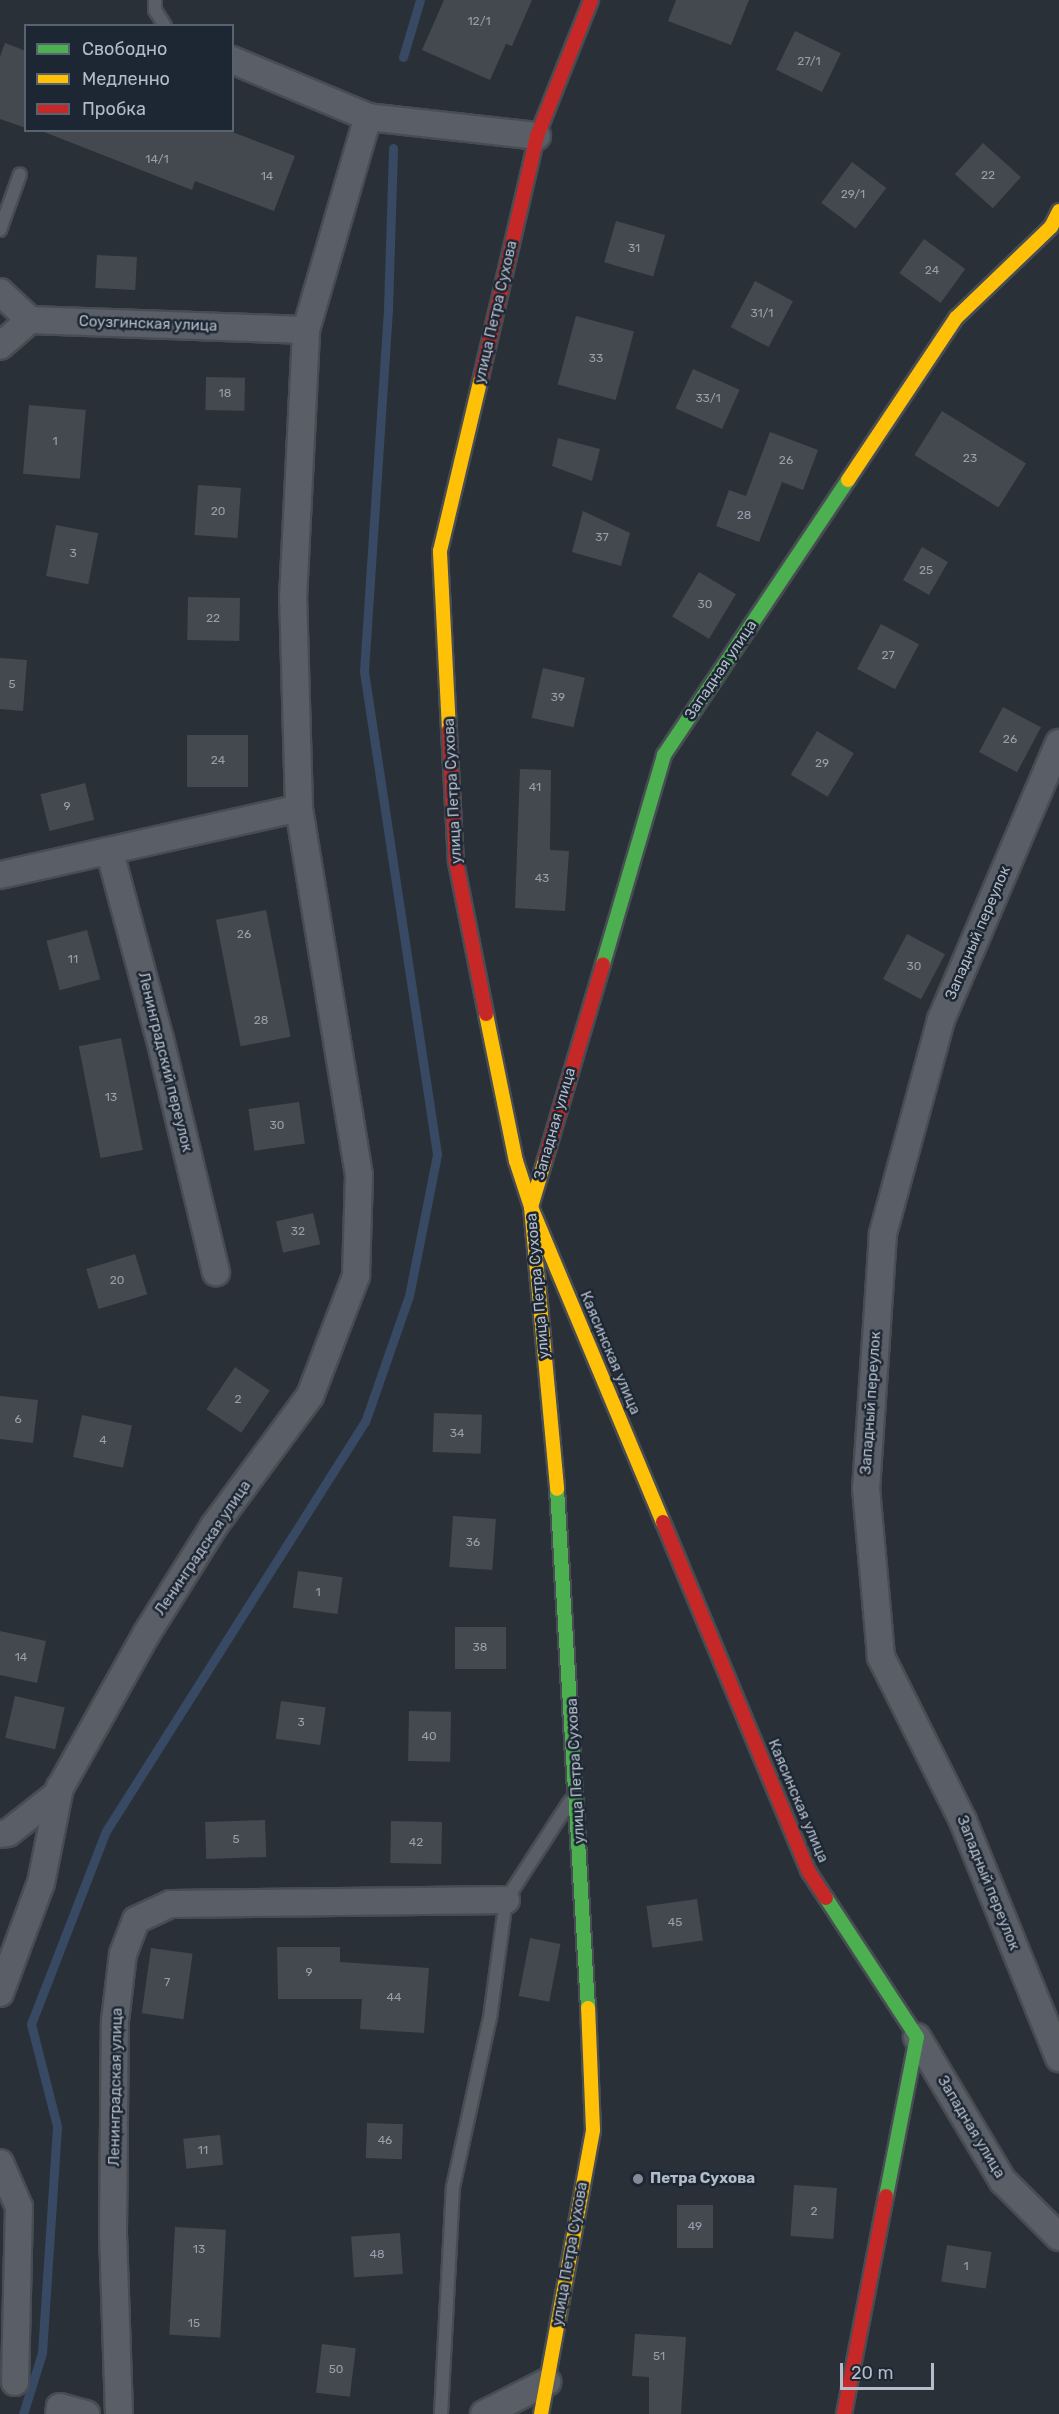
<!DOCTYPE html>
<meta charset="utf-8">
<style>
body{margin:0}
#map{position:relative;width:1059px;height:2414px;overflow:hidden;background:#2a3038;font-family:Rubik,sans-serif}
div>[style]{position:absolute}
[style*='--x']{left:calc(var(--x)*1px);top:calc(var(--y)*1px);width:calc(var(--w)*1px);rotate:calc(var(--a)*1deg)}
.stream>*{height:9px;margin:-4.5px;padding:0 4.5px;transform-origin:4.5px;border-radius:4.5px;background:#384963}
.building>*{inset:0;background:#444950;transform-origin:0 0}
.roads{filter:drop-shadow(2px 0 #484c53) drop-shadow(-2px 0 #484c53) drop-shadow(0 2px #484c53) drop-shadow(0 -2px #484c53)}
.lane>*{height:12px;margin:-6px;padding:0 6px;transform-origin:6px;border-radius:6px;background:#5a5e66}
.street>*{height:26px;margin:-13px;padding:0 13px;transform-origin:13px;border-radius:13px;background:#5a5e66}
.fast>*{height:14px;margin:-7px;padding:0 7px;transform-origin:7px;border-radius:7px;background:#4caf50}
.slow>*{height:14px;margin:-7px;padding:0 7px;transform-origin:7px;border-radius:7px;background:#ffc107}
.jam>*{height:14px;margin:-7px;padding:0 7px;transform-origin:7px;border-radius:7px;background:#c62828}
.dots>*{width:16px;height:16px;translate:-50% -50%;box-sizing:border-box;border:3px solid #1d2633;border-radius:50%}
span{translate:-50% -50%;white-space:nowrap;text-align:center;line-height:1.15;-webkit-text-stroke:5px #1d2633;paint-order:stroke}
.number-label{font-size:12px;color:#989fab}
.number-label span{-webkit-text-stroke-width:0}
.street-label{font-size:15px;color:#b4bcc9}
.poi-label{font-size:15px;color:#b4bcc9;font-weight:700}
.left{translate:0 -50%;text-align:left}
.legend{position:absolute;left:24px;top:24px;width:210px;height:108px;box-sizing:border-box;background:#1d2633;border:2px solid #59626f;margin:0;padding:8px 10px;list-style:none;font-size:18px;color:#b4bcc9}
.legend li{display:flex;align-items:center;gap:12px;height:30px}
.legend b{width:30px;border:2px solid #59626f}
.scale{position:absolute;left:840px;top:2363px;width:94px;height:27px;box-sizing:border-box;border:3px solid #b4bcc9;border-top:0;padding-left:8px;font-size:18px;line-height:21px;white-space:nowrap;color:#b4bcc9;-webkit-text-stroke:4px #1d2633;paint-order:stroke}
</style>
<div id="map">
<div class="stream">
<i style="--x:403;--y:57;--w:59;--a:-73.4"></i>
<i style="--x:23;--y:2414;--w:64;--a:-72.7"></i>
<i style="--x:42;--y:2353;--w:227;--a:-86.2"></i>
<i style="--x:57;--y:2126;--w:105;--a:-104.3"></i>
<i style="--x:31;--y:2024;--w:207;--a:-68.8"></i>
<i style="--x:106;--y:1831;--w:484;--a:-57.7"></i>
<i style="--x:365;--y:1422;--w:133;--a:-70.8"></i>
<i style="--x:409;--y:1296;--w:145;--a:-78.8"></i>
<i style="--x:437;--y:1154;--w:488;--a:-98.6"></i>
<i style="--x:364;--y:671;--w:363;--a:-86.2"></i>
<i style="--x:388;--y:309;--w:161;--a:-88.2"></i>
</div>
<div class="building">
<i style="clip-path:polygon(444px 0,532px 0,512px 46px,506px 44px,490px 80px,422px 50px)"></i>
<i style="clip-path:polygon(676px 0,749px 0,731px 45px,668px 21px)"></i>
<i style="left:795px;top:31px;width:51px;height:43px;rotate:26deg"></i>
<i style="clip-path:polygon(5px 43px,26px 51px,26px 128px,0 119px,0 57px)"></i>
<i style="clip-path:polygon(39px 130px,227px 130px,295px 156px,274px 211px,195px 181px,192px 190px)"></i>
<i style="left:983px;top:143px;width:51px;height:42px;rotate:42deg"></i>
<i style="left:852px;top:162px;width:43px;height:51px;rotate:37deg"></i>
<i style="left:616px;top:221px;width:51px;height:43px;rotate:16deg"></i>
<i style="left:924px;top:239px;width:51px;height:42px;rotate:36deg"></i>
<i style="left:97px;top:255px;width:40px;height:33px;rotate:3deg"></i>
<i style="left:755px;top:281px;width:43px;height:52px;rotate:28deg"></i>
<i style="left:576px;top:316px;width:60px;height:71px;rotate:15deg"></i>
<i style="left:693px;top:369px;width:51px;height:43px;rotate:24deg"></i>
<i style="left:206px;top:377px;width:39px;height:33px;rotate:1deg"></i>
<i style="left:29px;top:405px;width:57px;height:69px;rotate:5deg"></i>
<i style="left:942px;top:411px;width:99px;height:52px;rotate:32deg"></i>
<i style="clip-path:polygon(770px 432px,818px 450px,803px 490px,782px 482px,759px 542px,716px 526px,729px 490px,746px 496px)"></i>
<i style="clip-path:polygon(558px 438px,600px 449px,592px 481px,552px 466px)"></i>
<i style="left:198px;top:485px;width:43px;height:50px;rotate:4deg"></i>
<i style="clip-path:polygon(583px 511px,630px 533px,621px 566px,572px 552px)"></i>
<i style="left:56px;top:525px;width:43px;height:52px;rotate:11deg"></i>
<i style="left:922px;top:547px;width:30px;height:38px;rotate:30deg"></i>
<i style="left:699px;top:572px;width:43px;height:52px;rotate:31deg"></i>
<i style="left:188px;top:597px;width:52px;height:43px;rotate:1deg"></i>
<i style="left:881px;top:624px;width:43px;height:51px;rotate:28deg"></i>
<i style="clip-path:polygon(0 658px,27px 660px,23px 711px,0 709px)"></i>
<i style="left:543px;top:668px;width:43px;height:51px;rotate:13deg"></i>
<i style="left:1003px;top:707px;width:43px;height:51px;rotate:28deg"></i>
<i style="left:817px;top:731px;width:43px;height:51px;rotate:31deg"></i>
<i style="left:187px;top:735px;width:61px;height:52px"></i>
<i style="clip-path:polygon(520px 769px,551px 770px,550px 850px,569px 851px,565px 911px,515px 908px)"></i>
<i style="left:85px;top:783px;width:38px;height:46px;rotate:76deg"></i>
<i style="left:266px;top:910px;width:129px;height:51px;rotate:79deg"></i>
<i style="left:87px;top:930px;width:51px;height:42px;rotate:75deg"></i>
<i style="left:907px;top:934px;width:43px;height:51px;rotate:28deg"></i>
<i style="left:121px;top:1038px;width:114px;height:43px;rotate:79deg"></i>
<i style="left:299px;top:1102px;width:42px;height:51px;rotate:82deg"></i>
<i style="left:313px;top:1213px;width:32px;height:38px;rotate:77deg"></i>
<i style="left:135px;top:1254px;width:42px;height:51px;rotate:73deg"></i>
<i style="left:235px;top:1367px;width:42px;height:51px;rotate:34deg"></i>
<i style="clip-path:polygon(0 1396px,38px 1400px,33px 1443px,0 1439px)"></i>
<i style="left:434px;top:1413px;width:48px;height:39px;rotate:2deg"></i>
<i style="left:82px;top:1415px;width:51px;height:43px;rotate:12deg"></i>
<i style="left:453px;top:1516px;width:43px;height:51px;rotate:4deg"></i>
<i style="left:298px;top:1571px;width:45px;height:37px;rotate:8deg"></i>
<i style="left:455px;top:1627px;width:51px;height:42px"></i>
<i style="clip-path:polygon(0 1631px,46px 1641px,37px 1683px,0 1675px)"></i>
<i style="left:15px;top:1696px;width:51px;height:43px;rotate:13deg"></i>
<i style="left:281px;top:1701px;width:45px;height:38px;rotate:8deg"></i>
<i style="left:409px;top:1711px;width:42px;height:50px;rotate:1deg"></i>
<i style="left:265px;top:1820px;width:37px;height:60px;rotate:88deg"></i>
<i style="left:391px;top:1821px;width:51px;height:42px;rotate:1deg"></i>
<i style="left:697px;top:1899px;width:42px;height:51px;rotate:82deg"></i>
<i style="left:530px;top:1938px;width:31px;height:59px;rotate:11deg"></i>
<i style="clip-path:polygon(277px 1947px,340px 1947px,340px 1962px,429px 1968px,424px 2033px,360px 2029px,362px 1999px,278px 1999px)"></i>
<i style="left:151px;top:1948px;width:42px;height:66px;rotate:8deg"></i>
<i style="left:367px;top:2123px;width:36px;height:35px;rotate:2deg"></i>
<i style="left:220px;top:2135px;width:30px;height:37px;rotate:84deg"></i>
<i style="left:794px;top:2185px;width:43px;height:51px;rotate:4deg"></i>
<i style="left:677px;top:2205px;width:36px;height:43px"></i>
<i style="left:175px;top:2227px;width:51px;height:108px;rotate:3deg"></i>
<i style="left:400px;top:2233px;width:41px;height:49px;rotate:86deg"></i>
<i style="left:947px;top:2245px;width:45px;height:37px;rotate:9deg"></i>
<i style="clip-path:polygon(635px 2334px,686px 2337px,681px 2414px,649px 2414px,649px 2377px,632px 2376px)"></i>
<i style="left:322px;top:2344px;width:34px;height:49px;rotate:7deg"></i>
</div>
<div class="roads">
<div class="lane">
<i style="--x:155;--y:0;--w:10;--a:90"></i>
<i style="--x:155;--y:10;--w:19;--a:58"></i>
<i style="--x:0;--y:230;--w:59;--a:-70.3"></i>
<i style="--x:441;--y:2414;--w:227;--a:-87"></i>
<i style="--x:453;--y:2187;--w:173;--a:-77.7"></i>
<i style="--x:490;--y:2018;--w:119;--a:-82.3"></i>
<i style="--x:506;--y:1900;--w:118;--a:-57.1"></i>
</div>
<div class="street">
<i style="--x:232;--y:60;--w:147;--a:22.7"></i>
<i style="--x:0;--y:292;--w:41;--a:43"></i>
<i style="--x:30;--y:320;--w:276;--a:2.1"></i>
<i style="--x:0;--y:346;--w:40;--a:-41"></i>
<i style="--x:1059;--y:743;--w:301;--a:113.1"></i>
<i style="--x:941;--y:1020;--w:222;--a:105.2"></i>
<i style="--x:883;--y:1234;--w:255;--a:93.8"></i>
<i style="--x:866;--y:1488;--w:170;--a:84.9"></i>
<i style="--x:881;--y:1657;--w:183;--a:63.4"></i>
<i style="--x:963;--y:1821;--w:256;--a:67.9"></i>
<i style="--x:110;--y:853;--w:193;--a:75"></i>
<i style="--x:160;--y:1039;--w:240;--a:76.5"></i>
<i style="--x:0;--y:875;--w:306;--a:-12.6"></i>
<i style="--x:0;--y:1834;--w:8;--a:-7"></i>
<i style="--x:8;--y:1833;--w:61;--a:-38.4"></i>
<i style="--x:56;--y:1795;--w:186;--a:-60.7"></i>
<i style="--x:147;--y:1633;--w:126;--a:-57.9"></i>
<i style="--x:214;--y:1526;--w:162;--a:-53.6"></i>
<i style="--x:310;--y:1396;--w:129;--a:-69"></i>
<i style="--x:356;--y:1276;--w:101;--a:-88.3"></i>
<i style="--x:359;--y:1175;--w:372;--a:-99.3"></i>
<i style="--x:299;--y:808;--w:209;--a:-91.6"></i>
<i style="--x:293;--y:599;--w:269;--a:-87.2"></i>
<i style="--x:306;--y:330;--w:222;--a:-73.8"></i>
<i style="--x:368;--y:117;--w:170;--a:6.4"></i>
<i style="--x:0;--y:1993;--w:117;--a:-69.6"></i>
<i style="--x:41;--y:1883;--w:98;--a:-78.8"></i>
<i style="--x:917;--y:2037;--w:168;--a:59.2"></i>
<i style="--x:1003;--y:2181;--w:79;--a:45"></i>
<i style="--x:0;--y:2163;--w:48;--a:66.6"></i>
<i style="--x:19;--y:2207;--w:175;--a:91.3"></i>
<i style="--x:59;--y:2414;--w:7;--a:-82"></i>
<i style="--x:60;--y:2407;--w:27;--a:15"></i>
<i style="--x:119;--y:2414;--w:179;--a:-91.9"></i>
<i style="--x:113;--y:2235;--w:214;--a:-89.5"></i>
<i style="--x:115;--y:2021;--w:67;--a:-83.2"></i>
<i style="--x:123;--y:1954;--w:36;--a:-69"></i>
<i style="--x:136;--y:1920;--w:38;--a:-25"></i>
<i style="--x:171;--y:1904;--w:335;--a:-0.7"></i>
<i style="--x:484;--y:2414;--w:71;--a:-26.9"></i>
</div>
<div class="fast">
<i style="--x:603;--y:964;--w:218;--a:-73.7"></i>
<i style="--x:664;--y:755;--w:331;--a:-56.2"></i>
<i style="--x:557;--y:1489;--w:520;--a:86.58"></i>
<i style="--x:826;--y:1898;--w:166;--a:56.8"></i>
<i style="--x:917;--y:2037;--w:162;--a:101"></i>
</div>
<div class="slow">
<i style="--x:848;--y:480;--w:195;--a:-56.3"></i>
<i style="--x:956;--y:318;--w:132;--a:-43.8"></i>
<i style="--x:1051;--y:227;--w:18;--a:-63"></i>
<i style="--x:449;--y:730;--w:179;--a:-92.9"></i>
<i style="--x:440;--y:551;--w:179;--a:-76.7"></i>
<i style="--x:486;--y:1014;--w:150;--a:78.5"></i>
<i style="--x:516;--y:1161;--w:48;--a:71.9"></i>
<i style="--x:531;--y:1207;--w:283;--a:84.7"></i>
<i style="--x:545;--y:1160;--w:49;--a:106.6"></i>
<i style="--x:531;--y:1207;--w:342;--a:67.3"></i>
<i style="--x:541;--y:2414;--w:289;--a:-79.6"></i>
<i style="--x:593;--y:2130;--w:122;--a:-92.3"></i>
</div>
<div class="jam">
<i style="--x:481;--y:377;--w:247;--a:-76.9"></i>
<i style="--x:537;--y:136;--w:146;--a:-68.3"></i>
<i style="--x:449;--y:730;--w:132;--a:87"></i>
<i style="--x:456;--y:862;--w:155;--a:78.8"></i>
<i style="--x:545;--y:1160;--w:204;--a:-73.5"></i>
<i style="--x:663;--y:1522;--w:379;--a:67.4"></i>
<i style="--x:809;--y:1872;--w:31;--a:57"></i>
<i style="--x:844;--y:2414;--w:222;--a:-79.1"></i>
</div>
</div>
<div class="dots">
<i style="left:638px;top:2179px;background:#848b96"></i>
</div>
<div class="number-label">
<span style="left:479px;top:22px">12/1</span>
<span style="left:809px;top:62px">27/1</span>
<span style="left:157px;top:160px">14/1</span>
<span style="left:988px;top:176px">22</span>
<span style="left:267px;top:177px">14</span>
<span style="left:853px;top:195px">29/1</span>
<span style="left:634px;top:249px">31</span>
<span style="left:932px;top:271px">24</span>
<span style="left:762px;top:314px">31/1</span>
<span style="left:596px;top:359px">33</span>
<span style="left:225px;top:394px">18</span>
<span style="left:708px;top:399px">33/1</span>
<span style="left:55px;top:442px">1</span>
<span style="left:970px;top:459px">23</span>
<span style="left:786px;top:461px">26</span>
<span style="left:218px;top:512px">20</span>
<span style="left:744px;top:516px">28</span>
<span style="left:602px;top:538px">37</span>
<span style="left:73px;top:554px">3</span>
<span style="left:926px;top:571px">25</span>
<span style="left:705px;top:605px">30</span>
<span style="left:213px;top:619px">22</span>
<span style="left:888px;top:656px">27</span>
<span style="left:12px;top:685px">5</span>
<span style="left:558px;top:698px">39</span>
<span style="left:1010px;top:740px">26</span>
<span style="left:218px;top:761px">24</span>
<span style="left:822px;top:764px">29</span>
<span style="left:535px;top:788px">41</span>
<span style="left:67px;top:807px">9</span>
<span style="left:542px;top:879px">43</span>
<span style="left:244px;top:935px">26</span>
<span style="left:73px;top:960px">11</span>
<span style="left:914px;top:967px">30</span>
<span style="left:261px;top:1021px">28</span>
<span style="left:111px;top:1098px">13</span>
<span style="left:277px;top:1126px">30</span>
<span style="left:298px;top:1232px">32</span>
<span style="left:117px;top:1281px">20</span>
<span style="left:238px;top:1400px">2</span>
<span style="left:18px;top:1420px">6</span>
<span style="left:457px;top:1434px">34</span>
<span style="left:103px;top:1441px">4</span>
<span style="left:473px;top:1543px">36</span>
<span style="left:318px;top:1593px">1</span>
<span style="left:480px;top:1648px">38</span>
<span style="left:21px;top:1658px">14</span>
<span style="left:301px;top:1723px">3</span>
<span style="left:429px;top:1737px">40</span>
<span style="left:236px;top:1840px">5</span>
<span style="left:416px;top:1843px">42</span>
<span style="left:675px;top:1923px">45</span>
<span style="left:309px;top:1973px">9</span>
<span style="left:167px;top:1983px">7</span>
<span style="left:394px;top:1998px">44</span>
<span style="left:385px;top:2141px">46</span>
<span style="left:203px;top:2151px">11</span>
<span style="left:814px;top:2212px">2</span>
<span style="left:695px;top:2227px">49</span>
<span style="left:199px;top:2250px">13</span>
<span style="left:377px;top:2255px">48</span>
<span style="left:966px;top:2267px">1</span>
<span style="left:194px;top:2324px">15</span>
<span style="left:659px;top:2357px">51</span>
<span style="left:336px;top:2370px">50</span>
</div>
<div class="street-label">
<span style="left:496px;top:312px;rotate:-77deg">улица Петра Сухова</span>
<span style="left:148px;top:324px;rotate:2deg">Соузгинская улица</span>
<span style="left:721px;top:670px;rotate:-56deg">Западная улица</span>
<span style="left:453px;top:791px;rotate:-93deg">улица Петра Сухова</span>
<span style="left:978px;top:933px;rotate:-67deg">Западный переулок</span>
<span style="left:165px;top:1062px;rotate:76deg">Ленинградский переулок</span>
<span style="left:555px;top:1124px;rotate:-74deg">Западная улица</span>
<span style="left:538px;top:1286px;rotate:-95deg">улица Петра Сухова</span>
<span style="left:610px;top:1353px;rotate:67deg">Каясинская улица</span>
<span style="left:871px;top:1403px;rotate:-86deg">Западный переулок</span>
<span style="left:203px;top:1548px;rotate:-56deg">Ленинградская улица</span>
<span style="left:576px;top:1771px;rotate:-93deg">улица Петра Сухова</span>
<span style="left:798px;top:1801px;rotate:67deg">Каясинская улица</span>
<span style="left:988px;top:1883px;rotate:68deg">Западный переулок</span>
<span style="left:116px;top:2087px;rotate:-89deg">Ленинградская улица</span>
<span style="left:971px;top:2127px;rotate:59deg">Западная улица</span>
<span style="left:570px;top:2254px;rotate:-80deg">улица Петра Сухова</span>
</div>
<div class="poi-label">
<span class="left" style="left:650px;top:2179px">Петра Сухова</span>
</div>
<ul class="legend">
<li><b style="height:8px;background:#4caf50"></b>Свободно</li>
<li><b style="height:8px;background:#ffc107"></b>Медленно</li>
<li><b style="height:8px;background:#c62828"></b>Пробка</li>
</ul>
<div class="scale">20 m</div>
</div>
